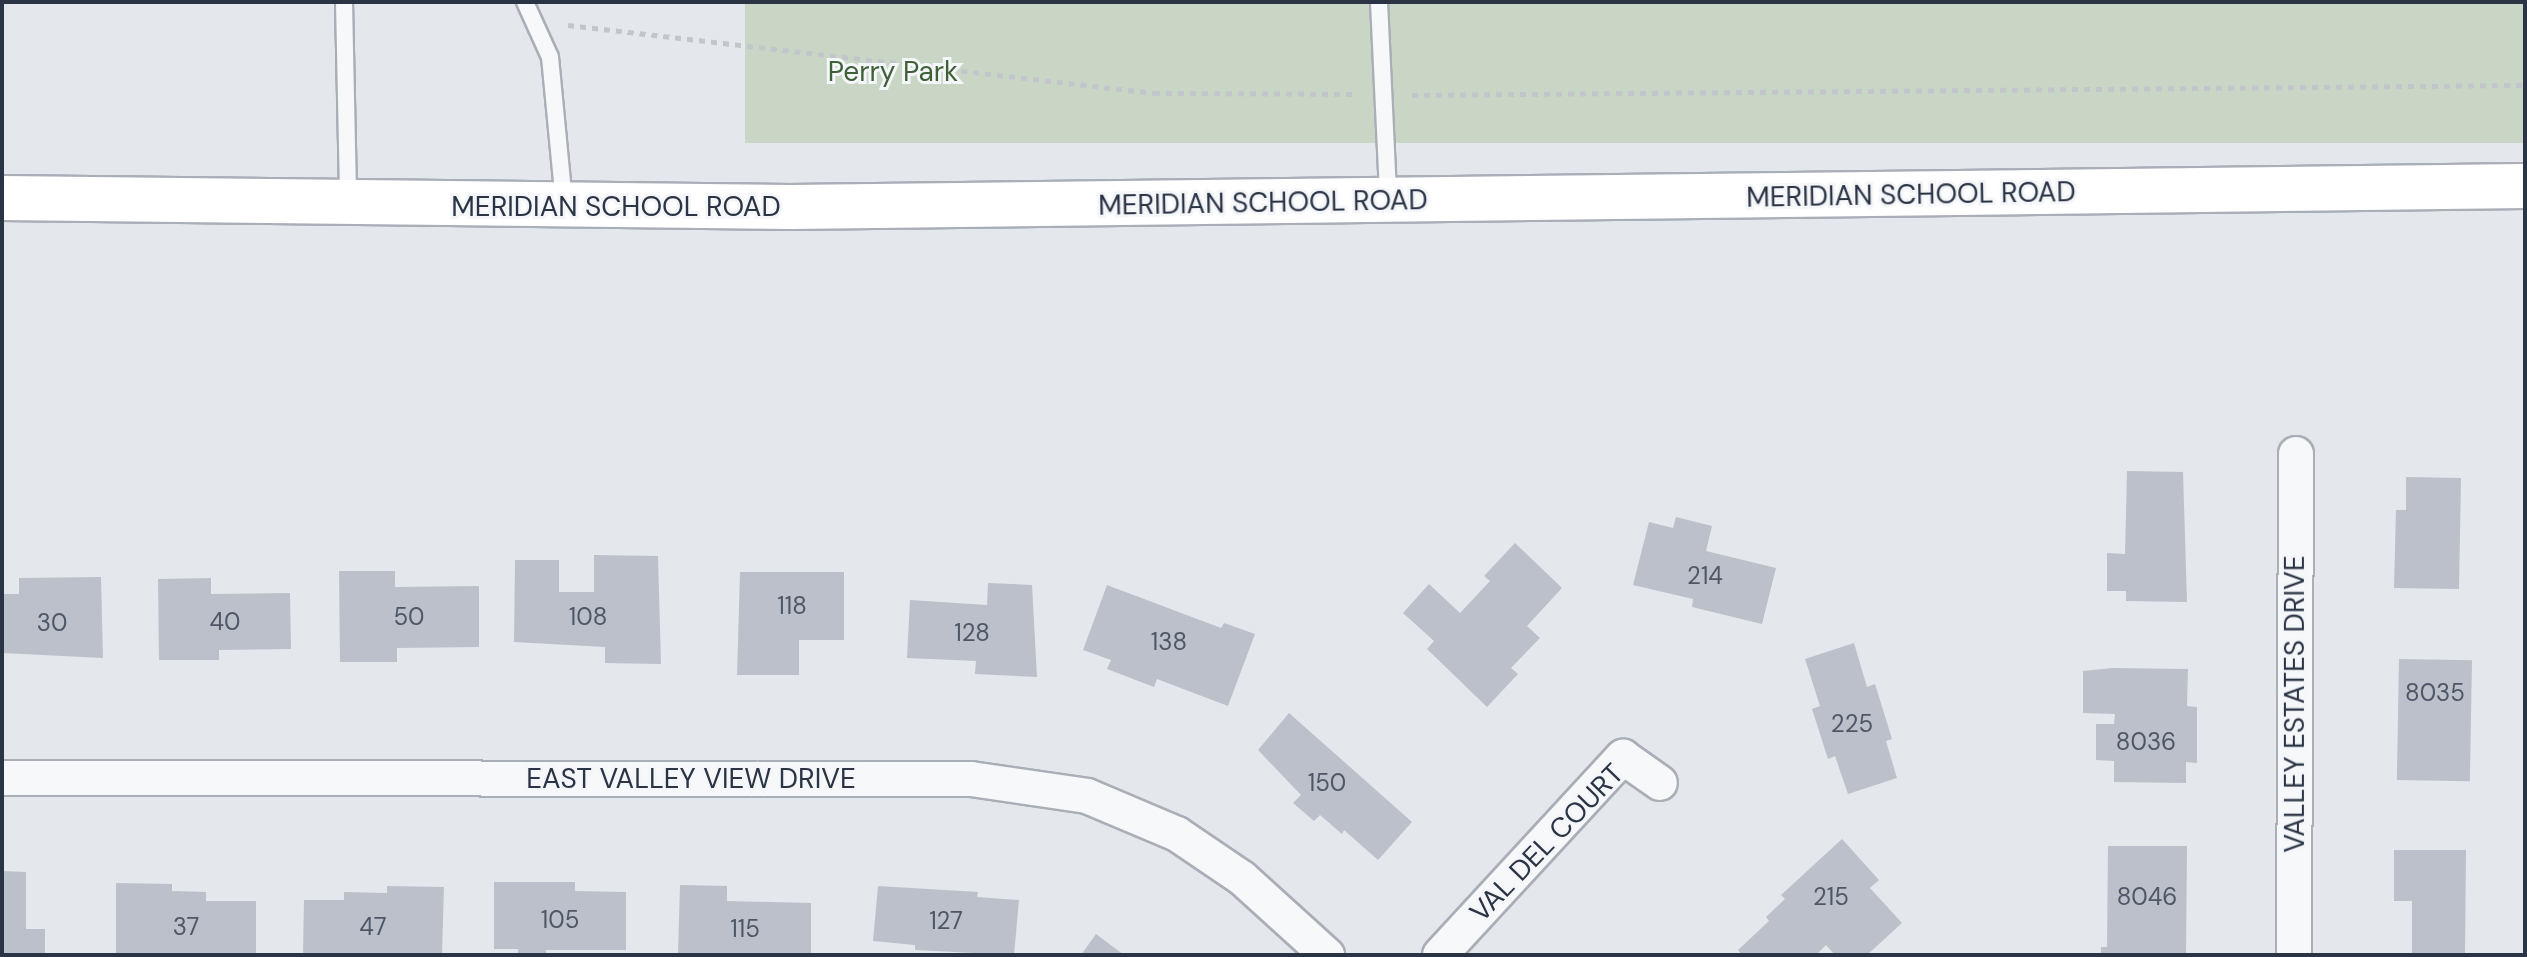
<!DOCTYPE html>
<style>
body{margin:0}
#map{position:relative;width:2527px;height:957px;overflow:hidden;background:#e4e7ec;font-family:"DM Sans",sans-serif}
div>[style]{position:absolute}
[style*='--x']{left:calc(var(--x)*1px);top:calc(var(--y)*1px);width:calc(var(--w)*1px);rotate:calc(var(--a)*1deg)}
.green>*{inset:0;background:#c9d6c5;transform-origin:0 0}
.building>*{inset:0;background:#bbc0ca;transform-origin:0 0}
.path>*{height:5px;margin-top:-2.5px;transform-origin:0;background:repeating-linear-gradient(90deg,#c2c5cb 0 6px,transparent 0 12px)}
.roads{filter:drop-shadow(2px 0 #a9aeb7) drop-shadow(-2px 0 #a9aeb7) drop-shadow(0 2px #a9aeb7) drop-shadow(0 -2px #a9aeb7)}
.lane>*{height:16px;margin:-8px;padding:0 8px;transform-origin:8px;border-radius:8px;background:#f7f8fa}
.street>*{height:34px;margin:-17px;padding:0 17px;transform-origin:17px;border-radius:17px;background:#f7f8fa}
.secondary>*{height:44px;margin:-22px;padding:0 22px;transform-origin:22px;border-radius:22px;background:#fff}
span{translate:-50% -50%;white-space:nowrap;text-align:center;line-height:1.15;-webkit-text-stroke:6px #f4f6f9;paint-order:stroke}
.number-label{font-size:24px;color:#4f5766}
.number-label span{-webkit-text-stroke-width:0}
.park-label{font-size:28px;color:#3f6138}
.street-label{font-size:28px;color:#2b3445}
.frame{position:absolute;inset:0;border:4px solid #2b3445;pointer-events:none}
</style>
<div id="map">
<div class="green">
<i style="left:745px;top:2px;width:1780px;height:141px"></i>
</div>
<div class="building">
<i style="clip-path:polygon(2127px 471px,2183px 472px,2187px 602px,2126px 601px,2126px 591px,2107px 591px,2107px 553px,2125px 554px)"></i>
<i style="clip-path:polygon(2406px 477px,2461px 478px,2459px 589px,2394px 588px,2396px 510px,2406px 510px)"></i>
<i style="clip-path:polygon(1676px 517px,1712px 526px,1706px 551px,1776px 568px,1762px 624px,1692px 607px,1693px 599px,1633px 585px,1649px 522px,1673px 528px)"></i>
<i style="clip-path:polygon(1515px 543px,1562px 588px,1527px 626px,1540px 638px,1511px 668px,1518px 674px,1487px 707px,1427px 649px,1434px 641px,1403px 613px,1429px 584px,1460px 613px,1490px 581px,1484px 576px)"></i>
<i style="clip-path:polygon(594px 555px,658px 556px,661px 664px,605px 663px,605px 647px,514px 642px,515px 560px,559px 560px,559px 592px,594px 592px)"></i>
<i style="clip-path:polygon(339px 571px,395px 571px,395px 587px,479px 586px,479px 647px,397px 648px,397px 662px,340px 662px)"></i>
<i style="clip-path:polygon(740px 572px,844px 572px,844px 640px,799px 640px,799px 675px,737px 675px)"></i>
<i style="clip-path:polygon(101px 577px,103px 658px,2px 653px,2px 594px,19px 594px,19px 578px)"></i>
<i style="clip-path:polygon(211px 578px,211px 594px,290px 593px,291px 649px,219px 650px,219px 660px,159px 660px,158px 579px)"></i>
<i style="clip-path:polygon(988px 583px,1032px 585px,1037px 677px,975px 674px,976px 661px,907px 658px,910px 600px,987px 605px)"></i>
<i style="clip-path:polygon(1107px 585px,1221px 628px,1224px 623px,1255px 634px,1228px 706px,1157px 679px,1154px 687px,1107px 669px,1111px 660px,1083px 650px)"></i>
<i style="clip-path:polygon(1854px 643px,1867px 687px,1875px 684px,1892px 739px,1886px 741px,1897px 778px,1848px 794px,1835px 756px,1828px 759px,1812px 709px,1820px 706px,1805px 659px)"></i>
<i style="left:2399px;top:659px;width:73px;height:121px;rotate:1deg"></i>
<i style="clip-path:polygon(2113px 668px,2188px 669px,2187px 706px,2197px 707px,2197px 763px,2186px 762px,2186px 783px,2114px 782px,2114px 761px,2096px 760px,2096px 724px,2114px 724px,2115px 714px,2083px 713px,2083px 671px)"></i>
<i style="clip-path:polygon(1289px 713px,1412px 822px,1378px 860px,1344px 830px,1342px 834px,1320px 815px,1314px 821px,1293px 803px,1301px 795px,1258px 750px)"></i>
<i style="clip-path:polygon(1842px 839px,1879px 880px,1870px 888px,1902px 923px,1867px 955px,1835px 955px,1826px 945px,1816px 955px,1742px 955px,1738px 950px,1769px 921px,1766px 917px,1785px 899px,1781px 895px)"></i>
<i style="clip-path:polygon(2108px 846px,2187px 846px,2186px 955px,2101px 955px,2101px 947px,2107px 947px)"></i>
<i style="clip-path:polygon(2394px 850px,2466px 850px,2465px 955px,2412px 955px,2412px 901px,2394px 901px)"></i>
<i style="clip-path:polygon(2px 871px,26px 872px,26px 929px,45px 929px,45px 955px,2px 955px)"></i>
<i style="clip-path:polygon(494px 882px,575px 882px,575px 891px,626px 892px,626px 950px,546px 950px,546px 955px,518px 955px,518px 949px,494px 949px)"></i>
<i style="clip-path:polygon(116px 883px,172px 884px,172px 891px,206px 892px,206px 901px,256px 901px,256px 954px,116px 953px)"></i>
<i style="clip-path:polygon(680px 885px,727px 886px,727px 901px,811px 903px,811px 955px,678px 955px)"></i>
<i style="clip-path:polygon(387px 886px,444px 887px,442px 955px,303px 955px,304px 900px,344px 900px,344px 892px,387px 893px)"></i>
<i style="clip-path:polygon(878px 886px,978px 892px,977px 897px,1019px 900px,1014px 955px,915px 950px,915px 945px,873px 941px)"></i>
<i style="clip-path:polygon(1096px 934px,1124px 955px,1081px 955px)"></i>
</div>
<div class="path">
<i style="--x:568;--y:25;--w:590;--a:6.62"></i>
<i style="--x:1154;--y:93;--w:200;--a:0.3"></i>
<i style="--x:1412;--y:95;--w:1113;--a:-0.51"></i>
</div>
<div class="roads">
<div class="lane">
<i style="--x:344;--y:2;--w:198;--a:88.8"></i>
<i style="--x:525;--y:2;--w:60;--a:65.6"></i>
<i style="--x:550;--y:57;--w:146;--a:84.5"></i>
<i style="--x:1379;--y:2;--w:194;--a:87.3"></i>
</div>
<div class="street">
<i style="--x:2;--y:778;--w:969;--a:0.06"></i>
<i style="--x:971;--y:779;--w:117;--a:8.3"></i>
<i style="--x:1087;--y:796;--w:98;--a:22.9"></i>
<i style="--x:1177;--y:834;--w:78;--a:34.1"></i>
<i style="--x:1242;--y:878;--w:115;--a:42.2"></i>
<i style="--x:1440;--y:955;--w:270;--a:-47.3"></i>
<i style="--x:1623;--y:757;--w:45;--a:35.1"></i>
<i style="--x:2294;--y:955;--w:501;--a:-89.77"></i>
</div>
<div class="secondary">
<i style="--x:2;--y:198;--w:788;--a:0.65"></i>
<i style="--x:790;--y:207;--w:1735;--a:-0.69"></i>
</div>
</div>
<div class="number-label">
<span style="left:1705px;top:576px">214</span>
<span style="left:792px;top:606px">118</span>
<span style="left:409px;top:617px">50</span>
<span style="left:588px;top:617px">108</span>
<span style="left:225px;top:622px">40</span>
<span style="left:52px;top:623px">30</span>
<span style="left:972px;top:633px">128</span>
<span style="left:1169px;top:642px">138</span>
<span style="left:2435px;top:693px">8035</span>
<span style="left:1852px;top:724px">225</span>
<span style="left:2146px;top:742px">8036</span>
<span style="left:1327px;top:783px">150</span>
<span style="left:1831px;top:897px">215</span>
<span style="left:2147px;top:897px">8046</span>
<span style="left:560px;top:920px">105</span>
<span style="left:946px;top:921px">127</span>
<span style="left:186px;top:927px">37</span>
<span style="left:373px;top:927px">47</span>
<span style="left:745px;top:929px">115</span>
</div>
<div class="park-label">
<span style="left:893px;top:72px">Perry Park</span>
</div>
<div class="street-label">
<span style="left:1911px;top:195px;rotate:-1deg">MERIDIAN SCHOOL ROAD</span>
<span style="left:1263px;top:203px;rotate:-1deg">MERIDIAN SCHOOL ROAD</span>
<span style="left:616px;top:207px">MERIDIAN SCHOOL ROAD</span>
<span style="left:2295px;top:704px;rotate:-90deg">VALLEY ESTATES DRIVE</span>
<span style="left:691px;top:779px">EAST VALLEY VIEW DRIVE</span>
<span style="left:1547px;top:843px;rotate:-46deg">VAL DEL COURT</span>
</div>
<div class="frame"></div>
</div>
